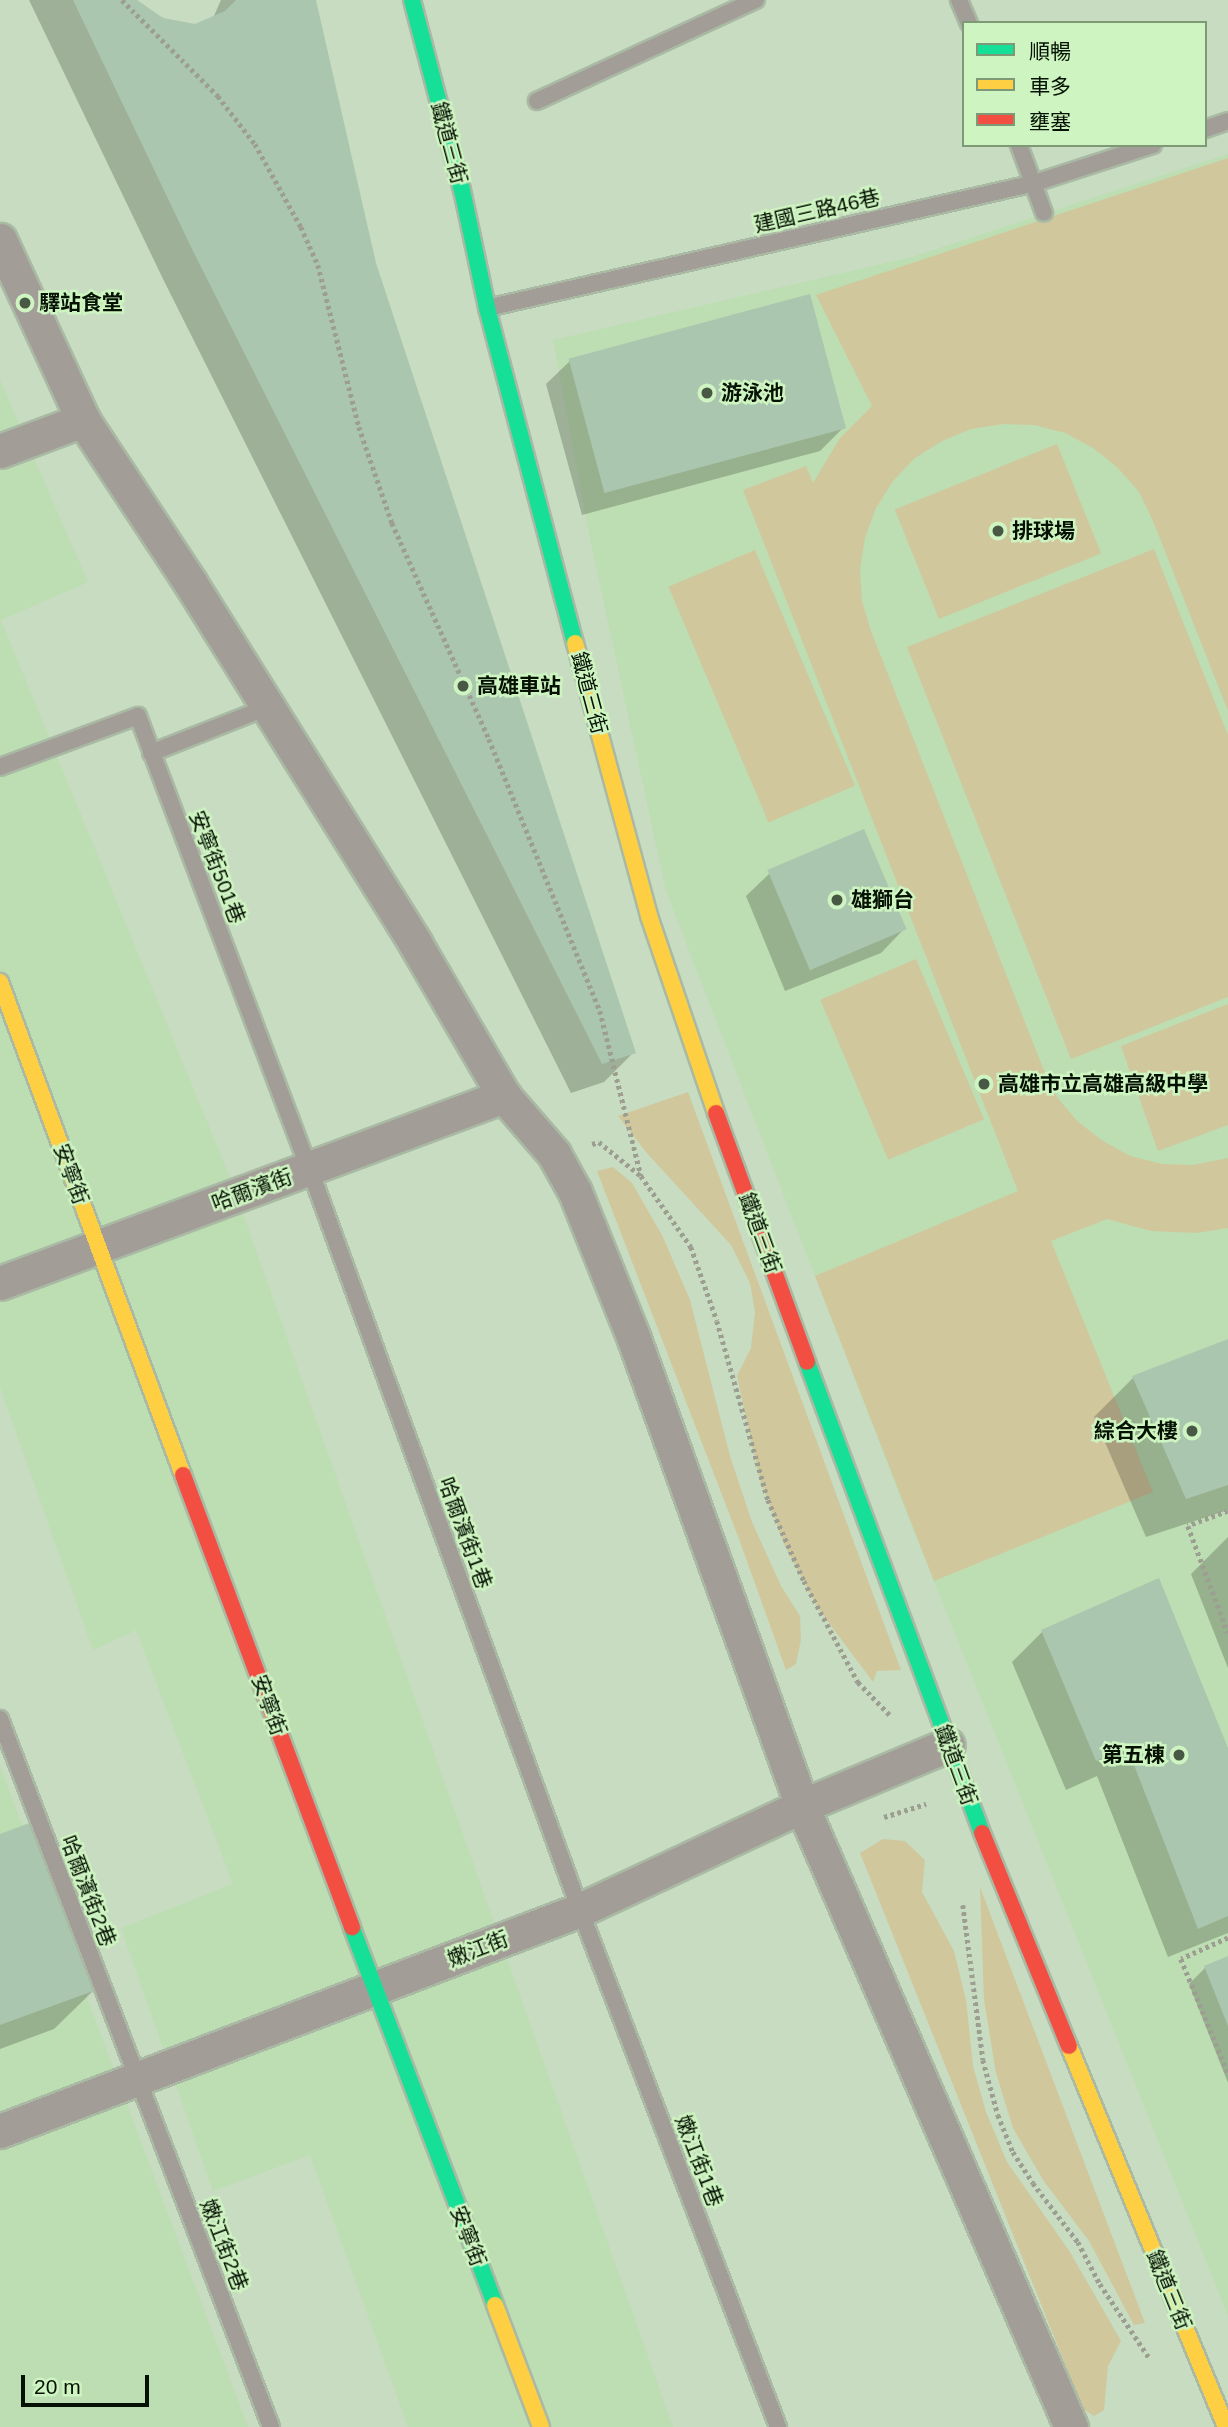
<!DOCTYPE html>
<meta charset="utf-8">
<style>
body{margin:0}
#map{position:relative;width:1228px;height:2427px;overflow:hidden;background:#c7dcc0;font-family:Arial,"Noto Sans TC",sans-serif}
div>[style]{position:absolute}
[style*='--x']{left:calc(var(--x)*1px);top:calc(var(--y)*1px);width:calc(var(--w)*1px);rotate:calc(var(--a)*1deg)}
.built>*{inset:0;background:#bdddb2}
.green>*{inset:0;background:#d1c79d;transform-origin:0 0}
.shadow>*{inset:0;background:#0003}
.building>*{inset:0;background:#aac6af;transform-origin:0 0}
.path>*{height:4.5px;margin-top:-2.25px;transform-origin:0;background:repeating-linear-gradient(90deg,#9c9e92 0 3.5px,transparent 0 7px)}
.roads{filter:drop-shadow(2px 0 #a9b9a4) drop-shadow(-2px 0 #a9b9a4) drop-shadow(0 2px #a9b9a4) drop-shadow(0 -2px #a9b9a4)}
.lane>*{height:16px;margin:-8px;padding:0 8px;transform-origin:8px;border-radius:8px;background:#a29d96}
.street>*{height:33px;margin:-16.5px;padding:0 16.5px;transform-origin:16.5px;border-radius:16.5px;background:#a29d96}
.fast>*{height:16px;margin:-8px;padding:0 8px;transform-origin:8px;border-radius:8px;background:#16e098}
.slow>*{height:16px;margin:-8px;padding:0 8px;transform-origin:8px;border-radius:8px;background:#ffcf43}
.jam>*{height:16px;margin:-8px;padding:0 8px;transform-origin:8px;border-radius:8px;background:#f24e42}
.dots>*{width:19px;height:19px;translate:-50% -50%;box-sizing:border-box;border:4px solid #cef4c1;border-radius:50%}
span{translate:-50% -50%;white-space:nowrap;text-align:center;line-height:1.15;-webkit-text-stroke:5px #cef4c1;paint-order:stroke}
.street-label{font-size:21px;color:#051102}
.poi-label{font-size:21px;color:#051102;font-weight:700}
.left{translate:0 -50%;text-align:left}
.right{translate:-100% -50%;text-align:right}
.legend{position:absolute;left:962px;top:21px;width:245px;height:126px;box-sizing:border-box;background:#cef4c1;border:2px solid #7e9975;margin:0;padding:9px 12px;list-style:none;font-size:21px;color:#051102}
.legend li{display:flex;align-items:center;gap:14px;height:35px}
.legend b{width:35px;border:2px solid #7e9975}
.scale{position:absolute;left:21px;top:2375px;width:128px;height:32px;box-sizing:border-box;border:4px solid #051102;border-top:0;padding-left:9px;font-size:21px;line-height:24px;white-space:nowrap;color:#051102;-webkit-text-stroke:5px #cef4c1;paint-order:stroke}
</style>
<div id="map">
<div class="built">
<i style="clip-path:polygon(1228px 154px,1228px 2316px,907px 1514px,666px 891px,589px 534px,553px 340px,912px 257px)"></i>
<i style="clip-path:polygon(0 380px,88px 582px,1px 620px,231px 1180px,673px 2427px,408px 2427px,310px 2155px,213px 2191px,121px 1928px,233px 1884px,136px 1630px,93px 1650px,0 1387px)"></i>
<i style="clip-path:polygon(0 1766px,248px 2427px,0 2427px)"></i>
</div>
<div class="green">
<i style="clip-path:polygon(1228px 158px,1228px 711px,1153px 521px,1139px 492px,1118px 468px,1093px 448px,1065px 433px,1034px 425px,1003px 424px,971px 429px,942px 441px,915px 458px,893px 481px,876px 508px,865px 538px,860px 569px,862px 601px,871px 631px,1043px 1068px,1057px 1097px,1077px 1121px,1103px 1141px,1130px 1156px,1162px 1164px,1193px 1165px,1228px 1158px,1228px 1228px,1197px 1233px,1151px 1231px,1107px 1219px,1051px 1241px,1153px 1492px,934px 1581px,815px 1276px,1018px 1191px,743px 490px,806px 466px,813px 483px,840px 438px,872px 406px,816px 295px)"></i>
<i style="left:1057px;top:444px;width:118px;height:175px;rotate:68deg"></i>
<i style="clip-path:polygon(1154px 549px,1228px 735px,1228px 997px,1071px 1059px,907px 647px)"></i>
<i style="left:755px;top:550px;width:256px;height:94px;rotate:67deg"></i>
<i style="left:916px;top:959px;width:174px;height:104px;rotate:67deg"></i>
<i style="clip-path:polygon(1228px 1004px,1228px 1125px,1158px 1151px,1121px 1046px)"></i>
<i style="clip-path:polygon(688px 1092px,901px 1670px,877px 1671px,873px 1682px,817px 1607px,784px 1544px,759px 1477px,737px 1376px,751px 1348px,755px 1312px,750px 1283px,731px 1245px,646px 1152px,618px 1116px)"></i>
<i style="clip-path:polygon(613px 1167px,632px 1183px,663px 1237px,690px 1300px,730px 1456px,752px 1522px,781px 1586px,800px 1616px,801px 1640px,796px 1664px,786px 1670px,739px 1539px,597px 1171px)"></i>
<i style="clip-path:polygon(883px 1839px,905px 1841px,925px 1860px,922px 1892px,954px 1951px,966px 2000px,973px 2066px,986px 2112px,1007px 2162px,1070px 2252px,1121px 2341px,1108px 2366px,1104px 2410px,1094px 2416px,1083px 2409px,860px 1853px)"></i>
<i style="clip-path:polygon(980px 1887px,1145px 2323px,1134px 2325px,1089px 2241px,1043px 2180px,1013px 2128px,996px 2073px,984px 2000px)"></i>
</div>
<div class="shadow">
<i style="clip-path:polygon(29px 0,137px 0,144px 9px,178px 25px,195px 25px,213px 18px,221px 0,314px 0,374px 264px,634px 1052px,604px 1082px,571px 1093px,164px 281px)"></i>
<i style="clip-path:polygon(570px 361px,844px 427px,820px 451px,582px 515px,546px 384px)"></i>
<i style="clip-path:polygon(770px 873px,904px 929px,881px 953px,785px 991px,746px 896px)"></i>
<i style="clip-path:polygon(1228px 1341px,1228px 1510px,1146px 1537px,1094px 1417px,1133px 1378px)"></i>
<i style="clip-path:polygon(1228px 1537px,1228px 1668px,1191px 1574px)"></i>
<i style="clip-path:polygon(1042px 1632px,1228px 1753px,1228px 1933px,1168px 1957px,1097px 1776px,1066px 1790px,1012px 1662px)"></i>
<i style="clip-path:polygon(0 1835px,94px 1990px,54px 2029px,0 2049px)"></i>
<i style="clip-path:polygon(1228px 1958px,1228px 2083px,1189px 1984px,1205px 1968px)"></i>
</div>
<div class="building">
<i style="clip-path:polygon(73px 0,137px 0,163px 18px,195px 24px,225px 11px,236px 0,316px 0,376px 263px,636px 1053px,602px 1064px,193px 251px)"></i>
<i style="left:810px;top:294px;width:139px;height:250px;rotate:75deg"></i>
<i style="left:864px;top:829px;width:109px;height:105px;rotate:67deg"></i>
<i style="clip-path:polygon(1228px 1339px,1228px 1485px,1186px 1499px,1132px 1376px)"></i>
<i style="clip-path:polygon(1159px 1578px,1228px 1748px,1228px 1916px,1198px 1929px,1127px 1747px,1096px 1761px,1041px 1630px)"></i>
<i style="clip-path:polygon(35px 1821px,96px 1990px,0 2025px,0 1834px)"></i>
<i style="clip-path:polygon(1228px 1956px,1228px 2026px,1204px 1966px)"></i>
</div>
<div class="path">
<i style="--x:122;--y:0;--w:136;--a:45"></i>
<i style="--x:218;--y:96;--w:61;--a:52.4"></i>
<i style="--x:255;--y:144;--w:95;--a:61"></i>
<i style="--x:301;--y:227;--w:42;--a:65.9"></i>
<i style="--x:318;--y:265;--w:167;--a:75.8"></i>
<i style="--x:359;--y:427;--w:102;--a:71"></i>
<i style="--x:392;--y:523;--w:237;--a:65.8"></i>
<i style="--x:489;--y:739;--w:294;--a:67.8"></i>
<i style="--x:600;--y:1011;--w:170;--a:76"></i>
<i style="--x:592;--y:1144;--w:7;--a:-16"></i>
<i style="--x:599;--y:1142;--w:54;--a:39"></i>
<i style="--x:641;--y:1176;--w:87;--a:54.8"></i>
<i style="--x:691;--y:1247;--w:78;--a:70.6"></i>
<i style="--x:717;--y:1321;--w:186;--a:74.1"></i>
<i style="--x:768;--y:1500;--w:89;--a:66"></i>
<i style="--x:804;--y:1581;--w:115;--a:61.9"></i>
<i style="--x:858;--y:1682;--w:47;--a:45.9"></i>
<i style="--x:1228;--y:1511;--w:43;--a:159.4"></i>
<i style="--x:1188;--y:1526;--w:114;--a:69.5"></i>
<i style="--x:884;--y:1817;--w:44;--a:-17.2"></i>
<i style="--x:963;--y:1905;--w:156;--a:82.6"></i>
<i style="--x:983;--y:2060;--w:57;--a:74.7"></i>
<i style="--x:998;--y:2115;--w:40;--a:68"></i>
<i style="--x:1013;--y:2152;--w:37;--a:57"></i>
<i style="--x:1033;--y:2183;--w:74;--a:52.7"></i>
<i style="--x:1078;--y:2242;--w:47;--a:62.4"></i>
<i style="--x:1100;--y:2284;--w:90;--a:56.3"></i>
<i style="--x:1228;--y:1938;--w:51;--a:155.9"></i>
<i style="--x:1181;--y:1959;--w:123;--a:67.6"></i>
</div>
<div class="roads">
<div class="lane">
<i style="--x:959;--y:0;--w:25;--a:67"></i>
<i style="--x:537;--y:101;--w:241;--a:-24.8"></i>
<i style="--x:1205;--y:129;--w:24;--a:-19"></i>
<i style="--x:1019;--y:145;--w:72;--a:69.8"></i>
<i style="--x:487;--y:308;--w:562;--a:-12.85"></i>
<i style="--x:1035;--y:183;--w:124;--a:-17.9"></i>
<i style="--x:151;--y:753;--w:126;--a:-21.5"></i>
<i style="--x:0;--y:767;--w:147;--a:-20.3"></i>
<i style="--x:138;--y:716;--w:485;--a:69.3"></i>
<i style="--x:310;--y:1170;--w:788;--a:69.95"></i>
<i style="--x:580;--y:1910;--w:554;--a:69.04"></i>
<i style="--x:0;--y:1719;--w:758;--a:69.05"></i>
</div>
<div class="street">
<i style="--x:0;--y:240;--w:198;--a:65.2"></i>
<i style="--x:83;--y:420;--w:196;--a:56.6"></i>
<i style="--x:191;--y:584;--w:423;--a:58"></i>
<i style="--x:415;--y:943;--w:177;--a:59.8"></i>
<i style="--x:504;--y:1096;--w:77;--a:49.2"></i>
<i style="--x:554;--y:1154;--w:43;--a:61.1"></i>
<i style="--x:575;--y:1192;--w:158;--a:68.1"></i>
<i style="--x:634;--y:1339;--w:496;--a:70.2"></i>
<i style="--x:802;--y:1806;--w:677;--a:66.58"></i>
<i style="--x:0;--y:451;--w:89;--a:-20.5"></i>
<i style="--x:0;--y:1283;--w:538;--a:-20.36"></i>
<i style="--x:0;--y:2131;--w:621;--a:-20.86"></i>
<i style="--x:580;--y:1910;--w:245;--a:-25.1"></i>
<i style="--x:802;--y:1806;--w:158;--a:-22.7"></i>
</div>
<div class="fast">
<i style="--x:412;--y:0;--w:196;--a:75.3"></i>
<i style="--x:462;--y:190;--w:121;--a:78"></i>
<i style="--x:487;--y:308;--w:346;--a:75.3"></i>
<i style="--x:807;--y:1362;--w:502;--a:69.62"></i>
<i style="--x:352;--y:1928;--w:403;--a:69.2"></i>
</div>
<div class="slow">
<i style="--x:575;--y:643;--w:283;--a:74.8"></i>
<i style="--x:649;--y:916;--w:208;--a:71.2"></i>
<i style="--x:0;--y:982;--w:526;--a:69.64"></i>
<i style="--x:1069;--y:2046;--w:412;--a:67.6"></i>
<i style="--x:495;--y:2305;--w:130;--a:69.3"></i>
</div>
<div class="jam">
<i style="--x:716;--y:1113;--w:265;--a:69.9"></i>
<i style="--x:183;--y:1475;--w:483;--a:69.5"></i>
<i style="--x:982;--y:1833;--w:230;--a:67.8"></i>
</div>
</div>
<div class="dots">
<i style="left:25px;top:303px;background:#495844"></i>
<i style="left:707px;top:393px;background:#495844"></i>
<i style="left:998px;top:531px;background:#495844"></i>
<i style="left:463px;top:686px;background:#495844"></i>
<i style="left:837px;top:900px;background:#495844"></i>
<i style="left:984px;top:1084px;background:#495844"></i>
<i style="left:1192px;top:1431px;background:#495844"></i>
<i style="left:1179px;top:1755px;background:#495844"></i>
</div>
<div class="street-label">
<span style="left:449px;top:143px;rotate:75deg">鐵道三街</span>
<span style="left:817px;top:211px;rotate:-13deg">建國三路46巷</span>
<span style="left:589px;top:693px;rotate:75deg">鐵道三街</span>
<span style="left:217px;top:867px;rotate:69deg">安寧街501巷</span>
<span style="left:71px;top:1174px;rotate:70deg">安寧街</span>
<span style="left:252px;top:1190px;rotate:-20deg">哈爾濱街</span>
<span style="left:760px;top:1233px;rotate:70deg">鐵道三街</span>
<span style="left:465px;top:1533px;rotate:70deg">哈爾濱街1巷</span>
<span style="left:269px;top:1705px;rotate:70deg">安寧街</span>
<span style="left:956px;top:1765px;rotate:70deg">鐵道三街</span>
<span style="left:88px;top:1891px;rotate:69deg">哈爾濱街2巷</span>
<span style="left:478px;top:1949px;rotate:-21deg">嫩江街</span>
<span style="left:699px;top:2161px;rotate:69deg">嫩江街1巷</span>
<span style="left:468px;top:2236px;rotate:69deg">安寧街</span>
<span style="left:224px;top:2245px;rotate:69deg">嫩江街2巷</span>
<span style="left:1169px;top:2290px;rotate:68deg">鐵道三街</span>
</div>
<div class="poi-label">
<span class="left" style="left:39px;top:303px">驛站食堂</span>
<span class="left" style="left:721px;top:393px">游泳池</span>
<span class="left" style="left:1012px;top:531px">排球場</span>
<span class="left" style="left:477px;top:686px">高雄車站</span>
<span class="left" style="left:851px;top:900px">雄獅台</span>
<span class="left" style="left:998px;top:1084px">高雄市立高雄高級中學</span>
<span class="right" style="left:1178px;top:1431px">綜合大樓</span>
<span class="right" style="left:1165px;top:1755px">第五棟</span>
</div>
<ul class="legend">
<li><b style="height:9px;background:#16e098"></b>順暢</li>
<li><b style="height:9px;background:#ffcf43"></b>車多</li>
<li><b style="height:9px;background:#f24e42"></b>壅塞</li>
</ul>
<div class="scale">20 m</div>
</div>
